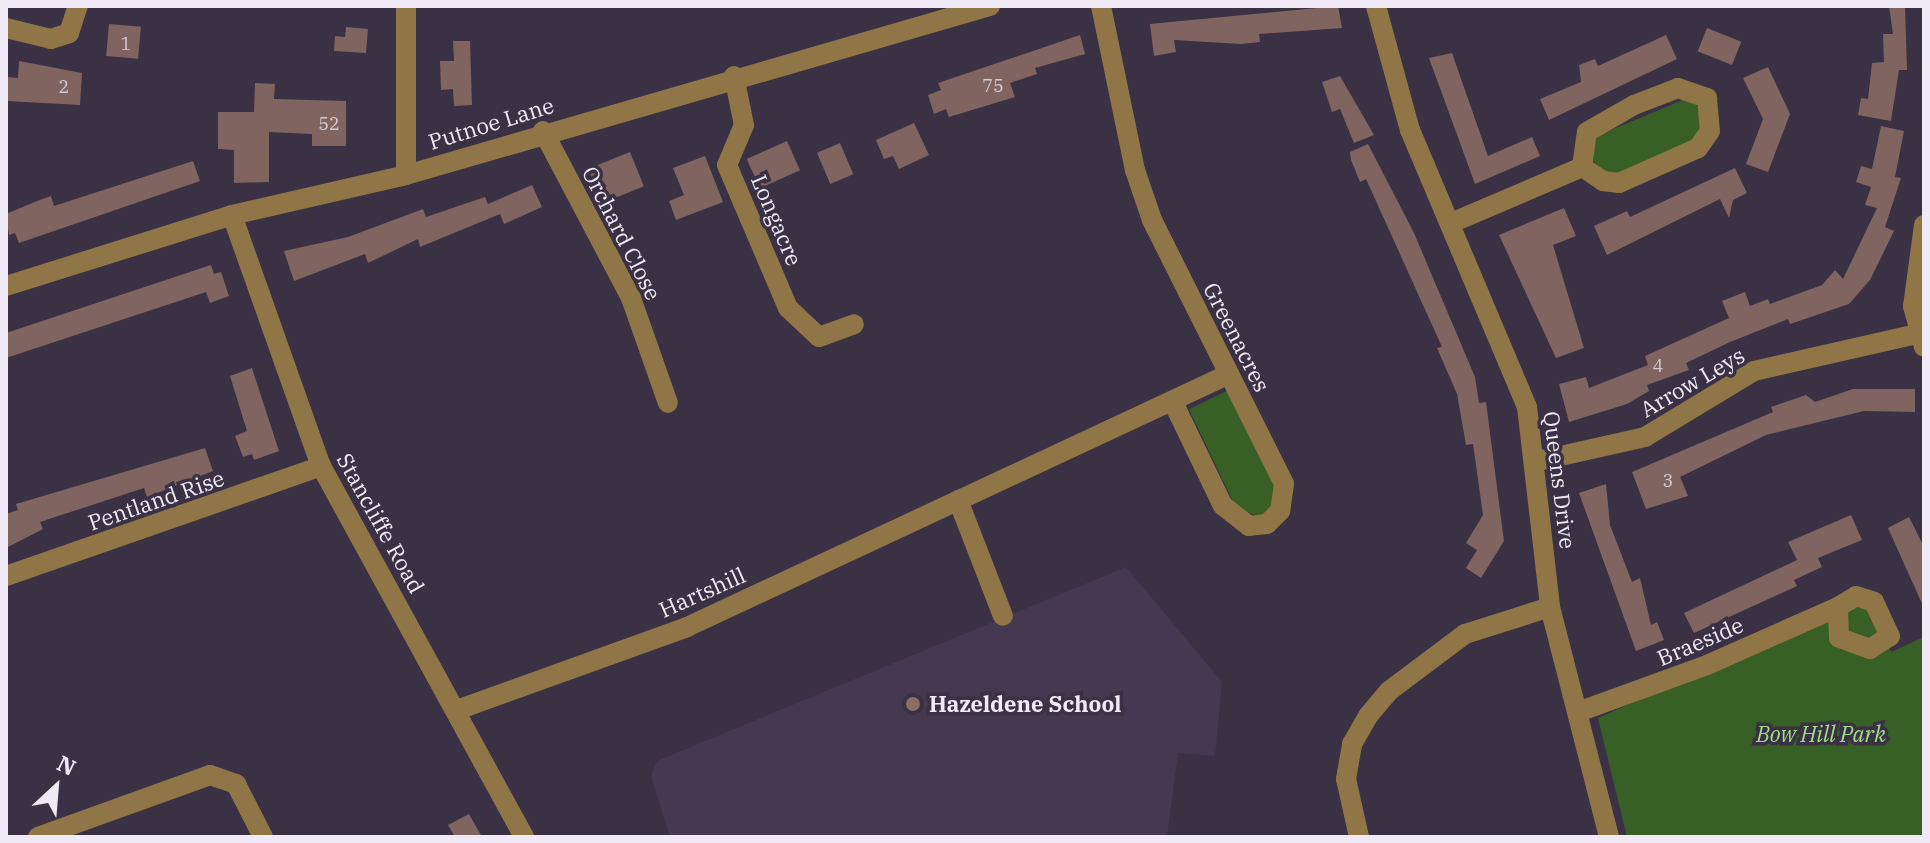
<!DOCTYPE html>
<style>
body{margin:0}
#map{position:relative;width:1930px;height:843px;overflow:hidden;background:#3a3144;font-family:"IBM Plex Serif",serif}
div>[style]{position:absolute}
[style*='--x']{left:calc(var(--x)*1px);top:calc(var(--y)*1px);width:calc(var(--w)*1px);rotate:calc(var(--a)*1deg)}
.built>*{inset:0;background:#443951}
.green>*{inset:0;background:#385f25}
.building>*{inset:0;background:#7f645f;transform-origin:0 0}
.minor>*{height:20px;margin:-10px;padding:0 10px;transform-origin:10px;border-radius:10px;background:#907646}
.dots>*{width:22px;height:22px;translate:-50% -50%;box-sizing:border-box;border:4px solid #3a3144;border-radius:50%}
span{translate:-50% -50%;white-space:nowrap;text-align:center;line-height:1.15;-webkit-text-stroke:7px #3a3144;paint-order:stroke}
.number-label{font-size:18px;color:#d4c8d1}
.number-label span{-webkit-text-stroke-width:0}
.street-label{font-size:22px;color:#f0eaf7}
.poi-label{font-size:22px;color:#f0eaf7;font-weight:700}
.left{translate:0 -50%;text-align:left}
.park-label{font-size:22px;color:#a0dd85;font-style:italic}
.frame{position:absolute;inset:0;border:8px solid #f0eaf7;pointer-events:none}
.north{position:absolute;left:16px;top:747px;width:80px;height:80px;-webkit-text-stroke:6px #3a3144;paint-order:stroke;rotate:26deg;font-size:22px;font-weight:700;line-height:32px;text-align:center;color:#f0eaf7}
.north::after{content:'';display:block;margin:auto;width:28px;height:36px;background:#f0eaf7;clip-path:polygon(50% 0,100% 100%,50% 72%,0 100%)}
</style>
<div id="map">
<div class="built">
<i style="clip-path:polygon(1126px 567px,1222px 682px,1215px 756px,1178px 753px,1167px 837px,670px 837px,651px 776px,657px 761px)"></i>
</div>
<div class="green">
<i style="clip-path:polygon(1685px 99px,1698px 106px,1704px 123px,1691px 142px,1621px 174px,1602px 171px,1590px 157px,1597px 136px)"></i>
<i style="clip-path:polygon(1229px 390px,1276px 484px,1273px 508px,1261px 517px,1236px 508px,1189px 409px)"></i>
<i style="clip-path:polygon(1855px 604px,1869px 606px,1891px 652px,1924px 637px,1924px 837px,1627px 837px,1598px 718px)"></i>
</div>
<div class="building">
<i style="clip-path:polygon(1338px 6px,1342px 28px,1259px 34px,1260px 42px,1241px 44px,1174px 40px,1176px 52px,1154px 56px,1150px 24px)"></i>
<i style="clip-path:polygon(1889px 6px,1905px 6px,1907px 70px,1899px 70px,1891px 121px,1858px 115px,1861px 98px,1868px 99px,1872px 63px,1884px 62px,1883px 34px,1893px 34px)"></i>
<i style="left:109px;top:24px;width:32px;height:32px;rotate:5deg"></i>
<i style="clip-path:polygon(346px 27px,368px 29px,366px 53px,334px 51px,335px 36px,345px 37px)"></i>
<i style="left:1707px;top:28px;width:37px;height:25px;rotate:22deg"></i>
<i style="clip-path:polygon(1080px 35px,1085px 54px,1035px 68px,1037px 74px,1010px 83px,1015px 97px,949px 117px,946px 109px,934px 114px,928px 95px,941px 90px,938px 83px)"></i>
<i style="clip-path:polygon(1666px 35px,1677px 59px,1549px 120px,1540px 99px,1581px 82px,1579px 65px,1595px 59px,1598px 66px)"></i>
<i style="clip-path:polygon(453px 41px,470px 41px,472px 105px,454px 106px,453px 89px,441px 90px,440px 61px,454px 61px)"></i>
<i style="clip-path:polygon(1452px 53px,1488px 156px,1532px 137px,1540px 156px,1475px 184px,1429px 58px)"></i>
<i style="clip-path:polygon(19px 61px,82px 73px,80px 105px,6px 101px,8px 77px,18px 78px)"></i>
<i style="clip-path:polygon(1768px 67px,1790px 114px,1768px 172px,1746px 164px,1763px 119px,1743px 78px)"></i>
<i style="clip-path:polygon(1340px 76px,1374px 135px,1354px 143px,1340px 109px,1332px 112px,1322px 82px)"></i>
<i style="clip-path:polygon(255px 83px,275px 84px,274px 99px,346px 101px,346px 146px,312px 146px,312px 134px,269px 132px,269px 182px,234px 183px,234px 150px,218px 149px,218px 112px,254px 112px)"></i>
<i style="clip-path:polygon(914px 123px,929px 155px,899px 169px,893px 156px,884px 159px,876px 140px)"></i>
<i style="clip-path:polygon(1881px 126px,1904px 131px,1895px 177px,1901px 178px,1885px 227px,1894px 231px,1870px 280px,1849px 304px,1790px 324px,1788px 319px,1730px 342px,1686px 363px,1689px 370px,1647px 385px,1649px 391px,1627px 404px,1569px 422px,1559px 384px,1586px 377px,1589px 388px,1648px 365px,1645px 356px,1729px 318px,1722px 301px,1745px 292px,1750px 306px,1768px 299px,1770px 304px,1822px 285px,1835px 270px,1843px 279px,1877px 208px,1865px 205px,1871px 187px,1856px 182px,1861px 166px,1872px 169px)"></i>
<i style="left:787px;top:141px;width:32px;height:44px;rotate:66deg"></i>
<i style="left:840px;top:143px;width:34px;height:25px;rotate:67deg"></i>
<i style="clip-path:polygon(1368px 144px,1414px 233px,1475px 377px,1479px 403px,1486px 402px,1504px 541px,1481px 578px,1466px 568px,1477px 550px,1466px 543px,1483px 515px,1473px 444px,1466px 445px,1457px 394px,1437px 348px,1442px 347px,1366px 179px,1360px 182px,1351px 160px,1350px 152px)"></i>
<i style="left:630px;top:152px;width:37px;height:45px;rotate:68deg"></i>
<i style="clip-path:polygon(705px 156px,723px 202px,676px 220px,669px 201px,684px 195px,673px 168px)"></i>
<i style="clip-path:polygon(193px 161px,200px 181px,19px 243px,15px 233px,9px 235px,6px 214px,37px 201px,51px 196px,54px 206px)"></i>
<i style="clip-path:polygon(1735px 168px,1747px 193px,1733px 200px,1729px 218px,1720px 199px,1607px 255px,1594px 226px,1627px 211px,1630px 217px)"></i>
<i style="clip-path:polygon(532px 185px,542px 207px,504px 224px,500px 214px,420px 247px,418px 239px,368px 263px,365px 254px,294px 281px,284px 251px,348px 237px,423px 209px,426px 217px,485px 197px,488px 204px)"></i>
<i style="clip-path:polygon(1564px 208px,1576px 236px,1553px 245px,1584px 348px,1556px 358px,1499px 235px)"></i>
<i style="clip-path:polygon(211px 265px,214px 274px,221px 272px,229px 296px,210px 303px,206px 292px,6px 358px,6px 333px)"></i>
<i style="clip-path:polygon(252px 368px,279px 451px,254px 460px,252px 454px,243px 457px,235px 436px,247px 431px,230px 376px)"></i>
<i style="clip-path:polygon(1853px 389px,1915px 389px,1915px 412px,1864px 411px,1766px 435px,1680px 477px,1688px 496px,1646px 509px,1632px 472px,1773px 412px,1771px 407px,1806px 395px,1815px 402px)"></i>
<i style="clip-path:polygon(205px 448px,213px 471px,147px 497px,144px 488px,40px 522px,43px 529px,6px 548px,6px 514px,18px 510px,16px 504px)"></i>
<i style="clip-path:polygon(1606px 484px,1610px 525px,1632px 582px,1640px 578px,1651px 625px,1657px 622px,1664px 640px,1636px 651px,1579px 493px)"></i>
<i style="clip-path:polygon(1851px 515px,1862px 540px,1818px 558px,1822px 567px,1794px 580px,1797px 586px,1694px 633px,1684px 613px,1797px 560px,1788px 542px)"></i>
<i style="clip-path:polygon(1909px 517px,1924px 547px,1924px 608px,1888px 528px)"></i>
<i style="clip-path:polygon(469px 814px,482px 837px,455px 837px,448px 825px)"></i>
</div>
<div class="minor">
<i style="--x:406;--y:6;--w:169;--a:90"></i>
<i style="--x:1101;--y:6;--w:167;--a:78.3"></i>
<i style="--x:1135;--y:170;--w:53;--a:71.2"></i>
<i style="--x:1152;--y:220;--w:295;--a:63.4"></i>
<i style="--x:1284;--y:484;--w:27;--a:98"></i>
<i style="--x:1280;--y:511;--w:18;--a:135"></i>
<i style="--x:1267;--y:524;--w:18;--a:174"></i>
<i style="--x:1249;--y:526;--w:33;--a:-142"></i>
<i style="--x:1223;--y:506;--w:113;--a:-115.7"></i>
<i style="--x:1376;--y:6;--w:129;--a:74.7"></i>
<i style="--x:1410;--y:130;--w:301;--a:67.1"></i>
<i style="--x:1527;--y:407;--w:201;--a:83.4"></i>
<i style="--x:1550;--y:607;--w:237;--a:75.6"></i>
<i style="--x:6;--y:28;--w:46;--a:13.7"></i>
<i style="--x:51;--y:39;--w:19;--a:-18"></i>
<i style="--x:69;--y:33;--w:28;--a:-72"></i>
<i style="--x:734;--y:76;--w:50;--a:78.5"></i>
<i style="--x:744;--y:125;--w:43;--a:113"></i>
<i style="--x:727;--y:165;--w:155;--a:66.9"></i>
<i style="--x:788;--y:308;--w:42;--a:43.1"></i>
<i style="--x:819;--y:337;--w:37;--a:-20"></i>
<i style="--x:543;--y:131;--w:189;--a:62.2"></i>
<i style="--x:631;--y:298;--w:111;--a:70.6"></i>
<i style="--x:232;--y:215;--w:266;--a:70.5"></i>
<i style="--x:321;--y:466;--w:423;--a:61.3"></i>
<i style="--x:1451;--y:223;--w:142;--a:-23.1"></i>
<i style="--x:1582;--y:167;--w:35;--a:-82"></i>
<i style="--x:1587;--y:132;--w:54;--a:-29.9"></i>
<i style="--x:1634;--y:105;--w:47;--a:-21.1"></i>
<i style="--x:1678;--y:88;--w:31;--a:19"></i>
<i style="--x:1707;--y:98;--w:33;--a:85"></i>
<i style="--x:1710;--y:131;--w:21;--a:125"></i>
<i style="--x:1698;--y:148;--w:86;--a:156.1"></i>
<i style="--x:1619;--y:183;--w:16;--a:-173"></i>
<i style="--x:1603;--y:181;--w:25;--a:-146"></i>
<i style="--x:1924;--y:225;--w:82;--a:97.7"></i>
<i style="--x:1913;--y:306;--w:42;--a:75"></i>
<i style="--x:6;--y:286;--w:237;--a:-17.4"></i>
<i style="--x:232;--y:215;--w:179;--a:-12.9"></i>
<i style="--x:406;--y:175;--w:608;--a:-16.14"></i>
<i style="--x:1538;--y:461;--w:110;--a:-12.6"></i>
<i style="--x:1645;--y:437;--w:127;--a:-31.2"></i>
<i style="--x:1754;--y:371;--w:167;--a:-12.8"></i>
<i style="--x:958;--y:500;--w:124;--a:68.8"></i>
<i style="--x:6;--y:576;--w:334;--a:-19.2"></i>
<i style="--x:1856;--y:596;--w:19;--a:18"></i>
<i style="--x:1874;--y:602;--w:38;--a:65"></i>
<i style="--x:1890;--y:636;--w:24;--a:147"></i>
<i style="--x:1870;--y:649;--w:33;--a:-160"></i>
<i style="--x:1839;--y:638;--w:31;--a:-92"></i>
<i style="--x:1838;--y:607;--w:21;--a:-31"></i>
<i style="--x:457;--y:710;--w:245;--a:-19.8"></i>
<i style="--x:687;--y:627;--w:598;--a:-25.02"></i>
<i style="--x:1578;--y:712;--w:137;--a:-20"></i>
<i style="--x:1707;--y:665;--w:143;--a:-23.9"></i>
<i style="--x:38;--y:837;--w:183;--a:-19.8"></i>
<i style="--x:210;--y:775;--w:28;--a:19"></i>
<i style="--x:236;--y:784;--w:59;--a:63"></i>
<i style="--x:1359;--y:837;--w:59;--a:-102.6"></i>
<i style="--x:1346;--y:779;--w:36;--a:-80"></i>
<i style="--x:1352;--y:744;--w:32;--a:-60"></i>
<i style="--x:1368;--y:716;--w:33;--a:-50"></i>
<i style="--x:1389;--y:691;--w:95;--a:-36.9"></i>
<i style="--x:1465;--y:634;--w:89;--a:-17.6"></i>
</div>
<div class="dots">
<i style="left:913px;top:704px;background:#8d6e63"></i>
</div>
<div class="number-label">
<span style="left:126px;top:44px">1</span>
<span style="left:993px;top:86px">75</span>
<span style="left:64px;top:87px">2</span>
<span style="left:329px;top:124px">52</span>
<span style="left:1658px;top:366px">4</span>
<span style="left:1668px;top:481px">3</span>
</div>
<div class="street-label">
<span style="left:491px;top:123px;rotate:-17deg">Putnoe Lane</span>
<span style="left:777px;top:220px;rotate:67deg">Longacre</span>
<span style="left:622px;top:233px;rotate:63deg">Orchard Close</span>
<span style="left:1237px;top:337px;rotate:63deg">Greenacres</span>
<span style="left:1692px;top:382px;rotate:-30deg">Arrow Leys</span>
<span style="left:1560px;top:480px;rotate:83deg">Queens Drive</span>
<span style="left:156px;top:500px;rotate:-19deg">Pentland Rise</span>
<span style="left:381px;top:523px;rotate:61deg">Stancliffe Road</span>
<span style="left:702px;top:592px;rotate:-24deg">Hartshill</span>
<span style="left:1700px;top:641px;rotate:-23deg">Braeside</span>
</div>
<div class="poi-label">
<span class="left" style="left:929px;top:704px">Hazeldene School</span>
</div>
<div class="park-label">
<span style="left:1821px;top:734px">Bow Hill Park</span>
</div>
<div class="frame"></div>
<div class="north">N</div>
</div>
